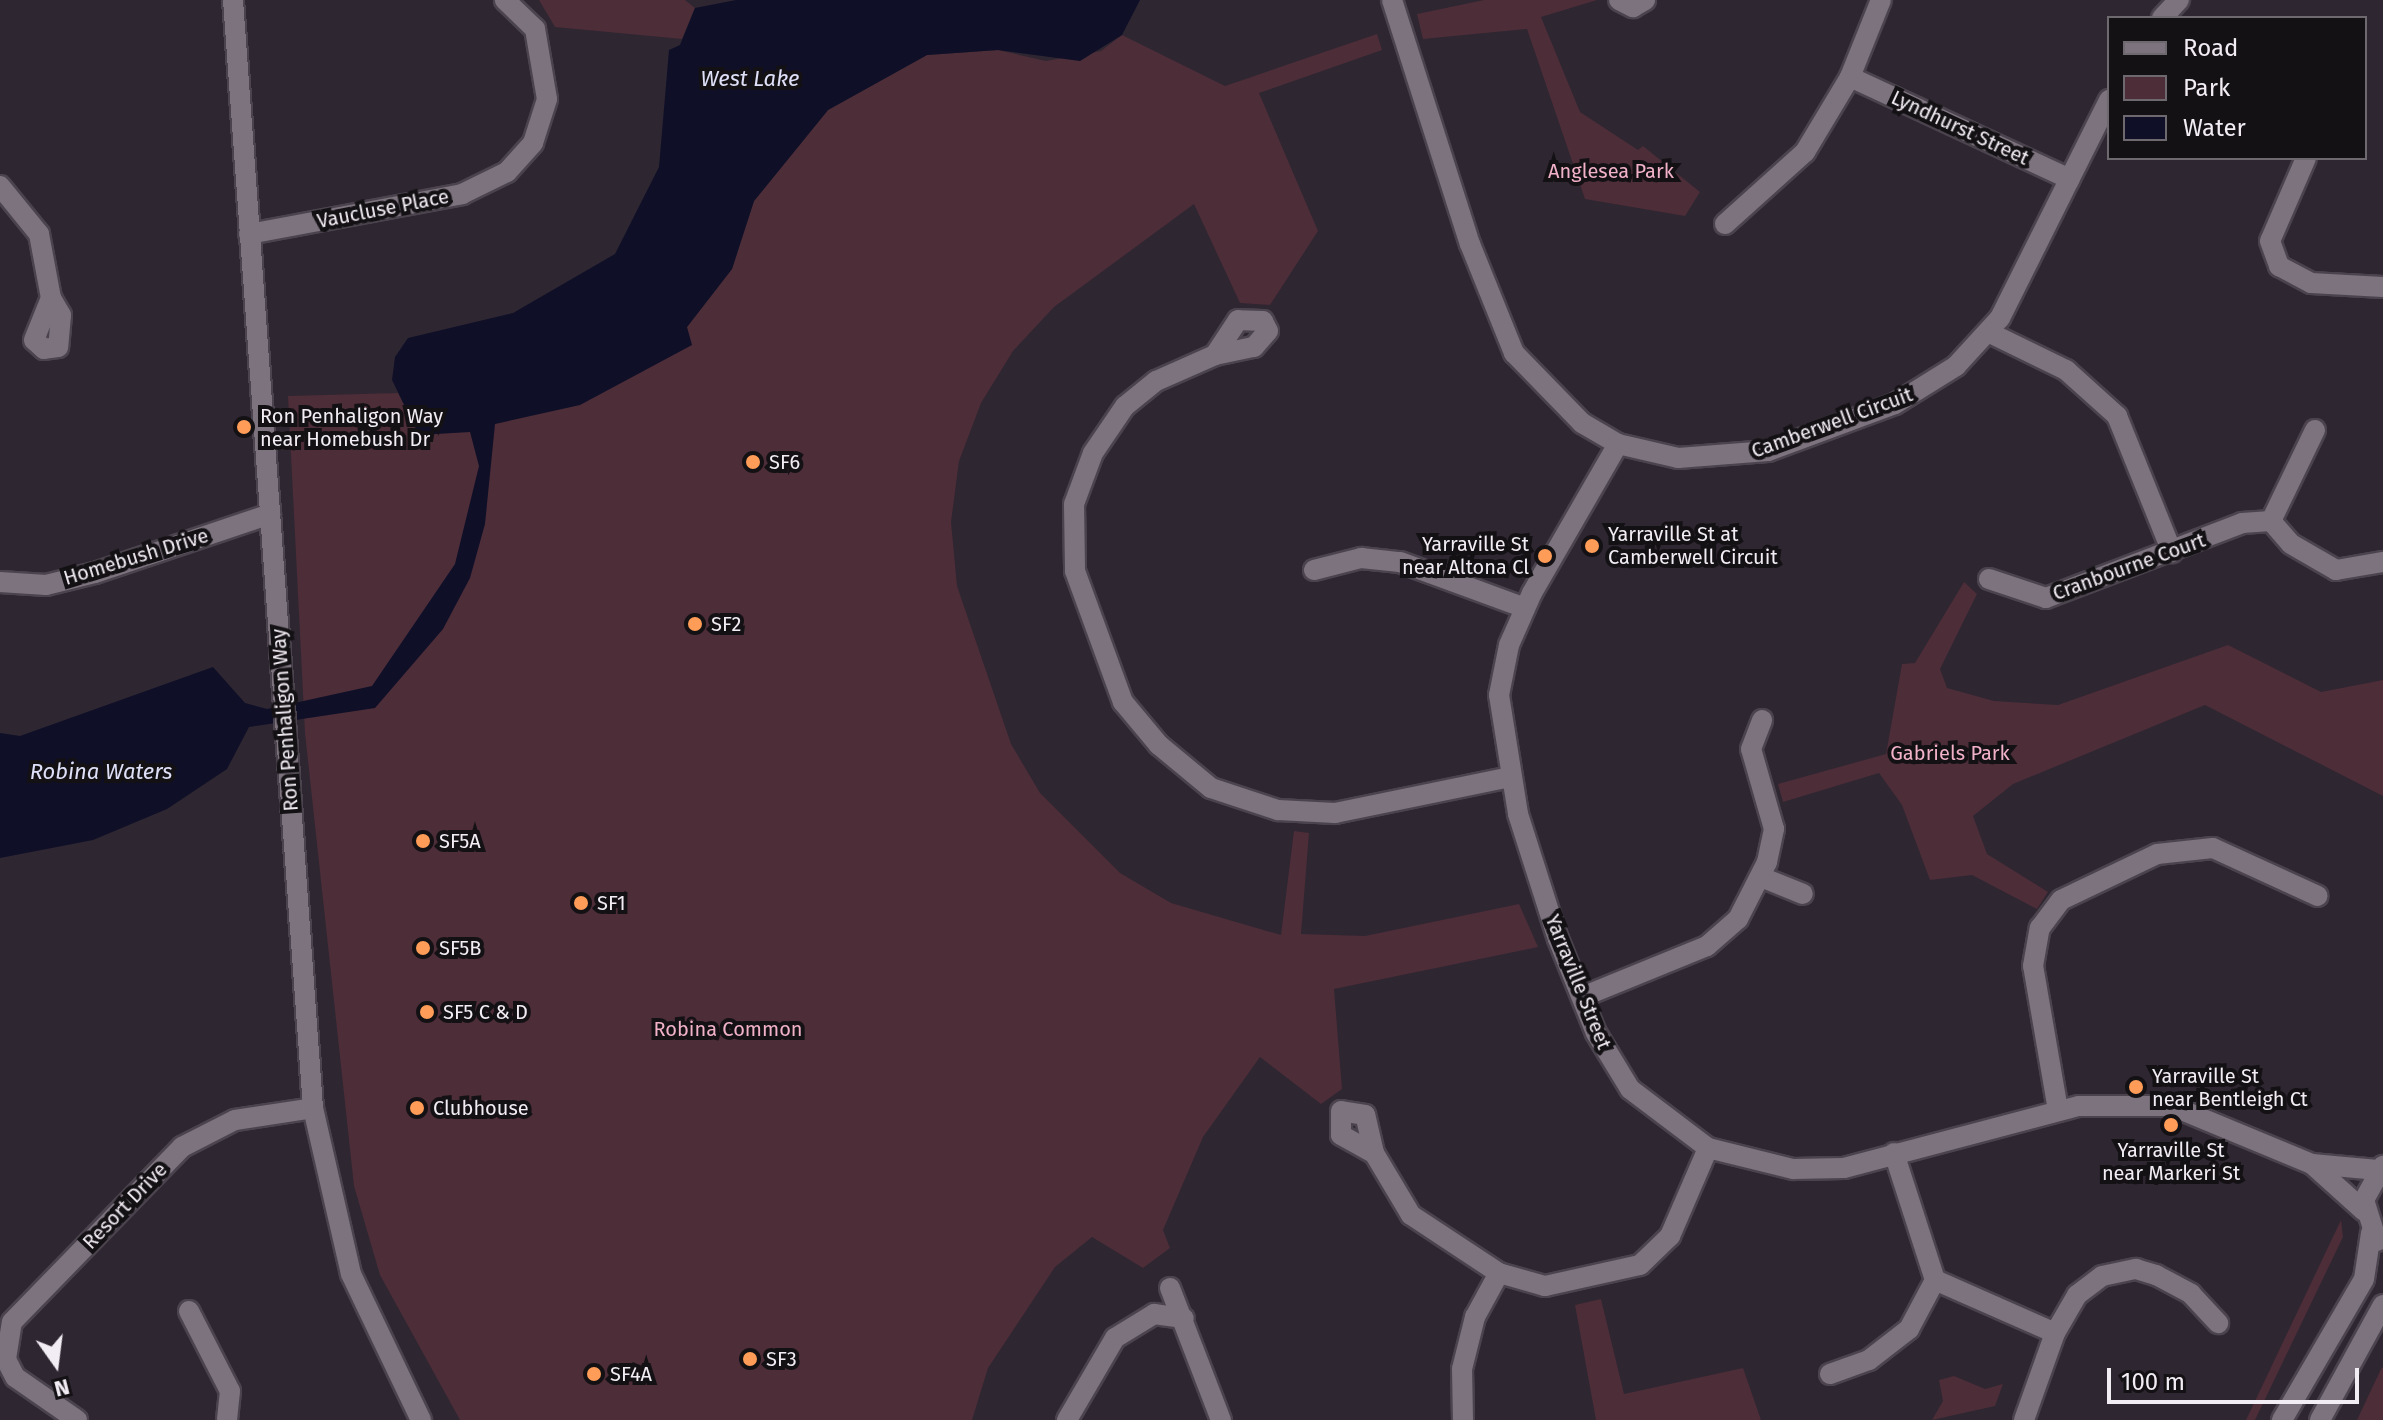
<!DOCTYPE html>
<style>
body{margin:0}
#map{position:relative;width:2383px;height:1420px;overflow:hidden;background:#2e2631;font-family:"Fira Sans",sans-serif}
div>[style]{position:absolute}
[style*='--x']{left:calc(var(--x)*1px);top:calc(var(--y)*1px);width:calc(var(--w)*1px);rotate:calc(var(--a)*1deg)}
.green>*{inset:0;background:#4c2d38}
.water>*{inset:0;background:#0f0f28}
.roads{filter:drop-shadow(2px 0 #4b444e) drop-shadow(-2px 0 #4b444e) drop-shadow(0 2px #4b444e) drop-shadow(0 -2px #4b444e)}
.street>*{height:20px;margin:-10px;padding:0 10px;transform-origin:10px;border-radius:10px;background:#7d737f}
.secondary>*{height:20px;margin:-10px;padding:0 10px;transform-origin:10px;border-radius:10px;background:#7d737f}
.dots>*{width:22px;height:22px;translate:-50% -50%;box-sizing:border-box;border:4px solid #141115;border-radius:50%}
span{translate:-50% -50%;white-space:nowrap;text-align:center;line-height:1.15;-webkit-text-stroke:8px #141115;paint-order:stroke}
.street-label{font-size:20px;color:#f2edf4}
.park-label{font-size:20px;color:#f1b1c7}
.poi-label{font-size:20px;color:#f2edf4}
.left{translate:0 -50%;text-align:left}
.right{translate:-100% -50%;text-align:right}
.water-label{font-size:22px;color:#dee0f8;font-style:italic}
.legend{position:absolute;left:2107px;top:16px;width:260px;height:144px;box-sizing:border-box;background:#141115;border:2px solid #6d696e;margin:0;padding:10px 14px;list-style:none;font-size:24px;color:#f2edf4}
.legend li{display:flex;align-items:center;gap:16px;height:40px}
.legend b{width:40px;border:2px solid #6d696e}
.north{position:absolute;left:16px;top:1324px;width:80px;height:80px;-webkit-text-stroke:6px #141115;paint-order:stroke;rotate:166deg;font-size:22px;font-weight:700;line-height:32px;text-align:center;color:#f2edf4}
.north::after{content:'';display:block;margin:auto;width:28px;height:36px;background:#f2edf4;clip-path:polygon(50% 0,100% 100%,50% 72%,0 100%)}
.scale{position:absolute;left:2107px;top:1368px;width:252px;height:36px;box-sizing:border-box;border:4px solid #f2edf4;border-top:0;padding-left:10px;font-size:24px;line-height:28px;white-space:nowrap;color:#f2edf4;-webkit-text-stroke:6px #141115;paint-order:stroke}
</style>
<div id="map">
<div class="green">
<i style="clip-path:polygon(539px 0,685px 0,695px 8px,682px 39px,555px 27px)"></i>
<i style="clip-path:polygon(1484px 0,1597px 0,1541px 17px,1580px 112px,1638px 150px,1643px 146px,1700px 192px,1685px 216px,1585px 199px,1527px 29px,1423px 39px,1417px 14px)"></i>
<i style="clip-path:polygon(1377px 34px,1382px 50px,1259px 93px,1318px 231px,1270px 305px,1240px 303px,1194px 204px,1054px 307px,1013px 351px,981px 403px,959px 461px,951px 522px,957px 586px,1011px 744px,1040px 793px,1120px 873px,1171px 903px,1281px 935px,1294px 831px,1309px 833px,1301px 934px,1365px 936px,1519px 904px,1538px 947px,1334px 989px,1342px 1089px,1321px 1104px,1260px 1057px,1203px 1137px,1163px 1230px,1170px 1248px,1143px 1268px,1092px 1237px,1055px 1267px,988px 1368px,972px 1420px,460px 1420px,380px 1275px,354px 1186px,305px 733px,288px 396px,398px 393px,419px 435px,687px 327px,732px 269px,754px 201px,828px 110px,927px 55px,998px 50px,1046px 61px,1101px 51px,1122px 35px,1225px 86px)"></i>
<i style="clip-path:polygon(1964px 582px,1977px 594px,1940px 669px,1947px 688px,1994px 701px,2058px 705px,2228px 645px,2321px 692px,2383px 680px,2383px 796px,2205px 705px,2013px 784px,1973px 816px,1987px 854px,2048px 892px,2037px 909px,1972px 875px,1930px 880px,1902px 805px,1879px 773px,1783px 802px,1778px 784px,1886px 754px,1902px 664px,1915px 663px)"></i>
<i style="clip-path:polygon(2341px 1220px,2343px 1237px,2291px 1345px,2255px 1420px,2246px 1420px)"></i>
<i style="clip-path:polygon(1601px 1299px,1624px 1394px,1743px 1368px,1761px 1420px,1596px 1420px,1575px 1305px)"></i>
<i style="clip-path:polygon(2383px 1367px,2383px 1420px,2357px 1420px,2381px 1369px)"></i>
<i style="clip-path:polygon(1954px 1376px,1985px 1389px,2003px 1384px,1995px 1406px,1932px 1420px,1943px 1401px,1939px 1380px)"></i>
</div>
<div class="water">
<i style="clip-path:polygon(736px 0,1140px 0,1122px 35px,1080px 61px,998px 50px,927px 55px,828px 110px,754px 201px,732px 269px,687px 327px,692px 345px,580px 405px,495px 424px,485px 524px,470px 578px,443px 629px,375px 708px,249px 727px,227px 769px,167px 809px,93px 840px,0 858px,0 733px,20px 736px,213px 667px,245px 703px,267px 709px,372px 686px,455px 564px,479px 466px,470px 432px,419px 435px,392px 380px,395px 357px,408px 338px,513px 313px,615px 254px,659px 167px,669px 50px,680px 45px,695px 8px)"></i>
</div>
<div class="roads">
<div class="street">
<i style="--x:1392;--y:0;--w:256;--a:72.3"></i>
<i style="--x:1470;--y:244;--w:118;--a:68"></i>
<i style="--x:1514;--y:353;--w:98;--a:45.8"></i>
<i style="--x:1582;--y:423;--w:42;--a:30.3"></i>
<i style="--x:1618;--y:444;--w:62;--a:13.1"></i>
<i style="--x:1678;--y:458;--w:90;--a:-4.4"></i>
<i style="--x:1768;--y:451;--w:135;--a:-20.3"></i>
<i style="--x:1895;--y:404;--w:72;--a:-31.9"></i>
<i style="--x:1956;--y:366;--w:65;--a:-47.5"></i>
<i style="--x:2000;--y:318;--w:244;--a:-63.4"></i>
<i style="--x:1619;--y:0;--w:16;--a:27"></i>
<i style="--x:1633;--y:7;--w:14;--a:-30"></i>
<i style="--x:2162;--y:18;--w:25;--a:-47"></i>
<i style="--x:1850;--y:77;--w:242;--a:24.9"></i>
<i style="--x:2306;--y:158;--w:90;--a:113.4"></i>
<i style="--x:2270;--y:241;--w:27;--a:70"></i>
<i style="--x:2279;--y:266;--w:36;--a:28"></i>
<i style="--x:2311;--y:283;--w:72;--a:3.2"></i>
<i style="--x:0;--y:186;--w:62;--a:50.9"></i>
<i style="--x:39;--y:234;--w:65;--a:79.4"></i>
<i style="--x:51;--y:298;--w:20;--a:60"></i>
<i style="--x:61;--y:315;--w:32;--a:95"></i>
<i style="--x:58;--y:347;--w:14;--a:172"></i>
<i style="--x:44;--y:349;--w:13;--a:-138"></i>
<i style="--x:34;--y:340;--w:45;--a:-68"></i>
<i style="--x:1725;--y:224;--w:108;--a:-42"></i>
<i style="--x:1805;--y:152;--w:87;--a:-59"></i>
<i style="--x:1850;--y:77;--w:83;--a:-68.1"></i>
<i style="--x:249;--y:234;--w:217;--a:-10.6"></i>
<i style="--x:462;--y:194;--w:50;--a:-26.1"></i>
<i style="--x:507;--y:172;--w:39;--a:-48"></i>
<i style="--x:533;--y:143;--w:46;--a:-72.3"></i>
<i style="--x:547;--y:99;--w:71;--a:-99.7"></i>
<i style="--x:535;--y:29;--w:42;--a:-136"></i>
<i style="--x:1990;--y:333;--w:85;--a:26"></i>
<i style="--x:2066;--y:370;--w:69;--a:42"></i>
<i style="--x:2117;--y:416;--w:147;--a:68"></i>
<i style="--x:1215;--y:355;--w:40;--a:-12"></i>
<i style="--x:1254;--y:347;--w:21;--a:-49"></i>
<i style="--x:1268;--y:331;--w:11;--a:-117"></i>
<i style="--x:1263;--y:321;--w:25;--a:-178"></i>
<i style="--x:1238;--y:320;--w:42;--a:123.3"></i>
<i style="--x:1215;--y:355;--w:64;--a:156.2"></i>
<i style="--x:1156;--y:381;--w:40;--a:141"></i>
<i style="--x:1125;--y:406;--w:57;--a:124.2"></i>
<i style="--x:1093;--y:453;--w:54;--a:110.4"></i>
<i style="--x:1074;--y:504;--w:67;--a:89.1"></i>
<i style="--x:1075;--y:571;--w:140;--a:69.9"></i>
<i style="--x:1123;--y:702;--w:56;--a:50.1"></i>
<i style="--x:1159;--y:745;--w:67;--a:39.6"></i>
<i style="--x:1211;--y:788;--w:71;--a:18.2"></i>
<i style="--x:1278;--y:810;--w:57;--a:3"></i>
<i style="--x:1335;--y:813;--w:179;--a:-11.6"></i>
<i style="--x:1618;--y:444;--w:172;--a:120"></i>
<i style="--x:1532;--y:593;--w:57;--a:113.9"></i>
<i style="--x:1509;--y:645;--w:51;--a:101.3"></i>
<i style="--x:1499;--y:695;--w:121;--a:80.9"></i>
<i style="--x:1518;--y:814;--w:131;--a:72.3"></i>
<i style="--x:1558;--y:939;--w:101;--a:68"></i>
<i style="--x:1596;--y:1033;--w:66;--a:58.7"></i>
<i style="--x:1630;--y:1089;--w:98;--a:37.1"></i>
<i style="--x:1708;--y:1148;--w:88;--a:13.9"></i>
<i style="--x:1793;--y:1169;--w:51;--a:-1.1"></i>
<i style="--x:1844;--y:1168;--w:243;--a:-14.8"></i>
<i style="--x:2079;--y:1106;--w:93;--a:0"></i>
<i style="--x:2172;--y:1106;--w:152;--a:22.5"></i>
<i style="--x:2312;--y:1164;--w:70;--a:42.1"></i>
<i style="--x:2271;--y:521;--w:30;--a:49"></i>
<i style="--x:2291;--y:544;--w:52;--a:30"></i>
<i style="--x:2336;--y:570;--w:48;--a:-9.7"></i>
<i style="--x:2271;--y:521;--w:101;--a:-64.2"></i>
<i style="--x:1314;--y:570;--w:49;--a:-14.3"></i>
<i style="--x:1361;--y:558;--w:39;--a:6"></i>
<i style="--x:1400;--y:562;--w:133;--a:20.2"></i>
<i style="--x:1989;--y:579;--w:60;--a:18.4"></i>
<i style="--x:2046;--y:598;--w:210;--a:-20.9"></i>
<i style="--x:2242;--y:523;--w:29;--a:-4"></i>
<i style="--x:0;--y:582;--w:46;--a:3.7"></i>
<i style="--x:46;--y:585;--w:50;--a:-13.8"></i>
<i style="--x:95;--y:573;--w:185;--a:-18.6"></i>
<i style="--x:1761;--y:877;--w:45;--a:22"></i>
<i style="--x:1582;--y:997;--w:135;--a:-22.2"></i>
<i style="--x:1707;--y:946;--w:41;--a:-41.1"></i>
<i style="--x:1738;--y:919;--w:64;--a:-63"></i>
<i style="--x:1767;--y:862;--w:34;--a:-78"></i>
<i style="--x:1774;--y:829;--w:83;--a:-106"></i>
<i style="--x:1751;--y:749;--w:31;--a:-69"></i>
<i style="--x:2058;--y:1110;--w:146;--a:-99.8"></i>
<i style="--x:2033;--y:966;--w:39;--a:-80"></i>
<i style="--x:2040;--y:928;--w:35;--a:-53"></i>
<i style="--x:2061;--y:900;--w:106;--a:-25.6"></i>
<i style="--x:2157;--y:854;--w:56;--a:-6.1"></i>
<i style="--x:2213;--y:848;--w:115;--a:24.6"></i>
<i style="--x:1374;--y:1153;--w:39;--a:-103"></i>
<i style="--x:1365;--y:1115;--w:24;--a:-171"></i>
<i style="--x:1341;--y:1111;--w:24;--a:90"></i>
<i style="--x:1341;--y:1135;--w:38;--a:29"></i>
<i style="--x:1374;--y:1153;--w:72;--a:59.2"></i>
<i style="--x:1411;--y:1215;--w:105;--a:33.4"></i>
<i style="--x:1499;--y:1273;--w:48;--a:15.8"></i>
<i style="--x:1545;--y:1286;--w:97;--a:-12.5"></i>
<i style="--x:1640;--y:1265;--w:42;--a:-44"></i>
<i style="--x:1670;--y:1236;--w:96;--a:-66.6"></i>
<i style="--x:1894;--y:1153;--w:133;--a:72.1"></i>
<i style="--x:1935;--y:1280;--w:131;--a:23.8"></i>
<i style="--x:2312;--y:1164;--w:66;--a:5.2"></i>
<i style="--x:1170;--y:1288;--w:142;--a:68.9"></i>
<i style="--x:189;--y:1311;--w:90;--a:62.9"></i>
<i style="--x:230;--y:1391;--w:29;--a:96"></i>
<i style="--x:1830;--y:1374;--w:41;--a:-19.7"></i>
<i style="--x:1869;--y:1360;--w:51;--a:-37.8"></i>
<i style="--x:1909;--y:1329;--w:55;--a:-62"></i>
<i style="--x:77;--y:1420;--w:75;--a:-145.3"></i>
<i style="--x:15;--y:1377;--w:20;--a:-117"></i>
<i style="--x:6;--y:1359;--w:37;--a:-81"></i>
<i style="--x:12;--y:1322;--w:244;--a:-45.8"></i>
<i style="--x:182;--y:1147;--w:59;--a:-27"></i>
<i style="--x:235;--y:1120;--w:79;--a:-8.7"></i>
<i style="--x:1067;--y:1420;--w:95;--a:-59.7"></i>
<i style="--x:1115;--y:1338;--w:46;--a:-31.6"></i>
<i style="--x:1154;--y:1314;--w:30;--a:8"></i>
<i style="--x:1463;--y:1420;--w:51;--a:-91.1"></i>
<i style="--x:1462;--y:1369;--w:54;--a:-76"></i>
<i style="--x:1475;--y:1317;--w:50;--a:-61.4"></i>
<i style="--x:2024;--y:1420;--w:92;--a:-70.4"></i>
<i style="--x:2055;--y:1333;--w:44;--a:-59.9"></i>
<i style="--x:2077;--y:1295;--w:31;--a:-37"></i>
<i style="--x:2102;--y:1276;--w:35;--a:-12"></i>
<i style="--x:2136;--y:1269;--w:21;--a:17"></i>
<i style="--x:2156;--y:1275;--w:40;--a:28"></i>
<i style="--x:2191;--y:1294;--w:40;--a:47"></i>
</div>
<div class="secondary">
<i style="--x:233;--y:0;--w:1111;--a:85.87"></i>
<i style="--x:313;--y:1108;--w:170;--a:77.1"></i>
<i style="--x:351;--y:1274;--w:162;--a:64.4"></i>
<i style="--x:2377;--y:1241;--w:43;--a:-107.6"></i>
<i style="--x:2364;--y:1200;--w:39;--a:-61"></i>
<i style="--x:2282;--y:1420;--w:163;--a:-59.8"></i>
<i style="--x:2364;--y:1279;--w:47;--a:-81.3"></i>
<i style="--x:2320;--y:1420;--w:131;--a:-61.3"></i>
</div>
</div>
<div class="dots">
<i style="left:244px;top:427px;background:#fe9c58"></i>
<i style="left:753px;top:462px;background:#fe9c58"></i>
<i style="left:1592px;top:546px;background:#fe9c58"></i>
<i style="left:1545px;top:556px;background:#fe9c58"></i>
<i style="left:695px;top:624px;background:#fe9c58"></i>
<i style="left:423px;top:841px;background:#fe9c58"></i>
<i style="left:581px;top:903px;background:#fe9c58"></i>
<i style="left:423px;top:948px;background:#fe9c58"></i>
<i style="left:427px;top:1012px;background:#fe9c58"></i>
<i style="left:2136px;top:1087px;background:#fe9c58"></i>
<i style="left:417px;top:1108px;background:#fe9c58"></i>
<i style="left:2171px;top:1125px;background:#fe9c58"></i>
<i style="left:750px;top:1359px;background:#fe9c58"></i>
<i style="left:594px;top:1374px;background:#fe9c58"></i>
</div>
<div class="street-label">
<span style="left:1960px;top:128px;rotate:25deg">Lyndhurst Street</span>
<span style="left:383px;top:209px;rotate:-11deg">Vaucluse Place</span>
<span style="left:1832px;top:423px;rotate:-20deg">Camberwell Circuit</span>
<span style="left:136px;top:557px;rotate:-17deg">Homebush Drive</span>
<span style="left:2129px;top:567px;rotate:-20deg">Cranbourne Court</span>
<span style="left:285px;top:720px;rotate:-94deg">Ron Penhaligon Way</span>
<span style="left:1578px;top:982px;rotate:68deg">Yarraville Street</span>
<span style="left:125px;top:1206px;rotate:-46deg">Resort Drive</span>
</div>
<div class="park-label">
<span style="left:1611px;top:171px">Anglesea Park</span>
<span style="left:1950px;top:753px">Gabriels Park</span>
<span style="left:728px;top:1029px">Robina Common</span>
</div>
<div class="poi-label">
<span class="left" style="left:260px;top:428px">Ron Penhaligon Way<br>near Homebush Dr</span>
<span class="left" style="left:769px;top:462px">SF6</span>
<span class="left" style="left:1608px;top:546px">Yarraville St at<br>Camberwell Circuit</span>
<span class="right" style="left:1529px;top:556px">Yarraville St<br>near Altona Cl</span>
<span class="left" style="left:711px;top:624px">SF2</span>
<span class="left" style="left:439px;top:841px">SF5A</span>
<span class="left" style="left:597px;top:903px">SF1</span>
<span class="left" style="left:439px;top:948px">SF5B</span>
<span class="left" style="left:443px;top:1012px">SF5 C &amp; D</span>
<span class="left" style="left:2152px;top:1088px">Yarraville St<br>near Bentleigh Ct</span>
<span class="left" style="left:433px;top:1108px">Clubhouse</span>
<span style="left:2171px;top:1162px">Yarraville St<br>near Markeri St</span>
<span class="left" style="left:766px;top:1359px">SF3</span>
<span class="left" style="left:610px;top:1374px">SF4A</span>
</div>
<div class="water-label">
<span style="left:750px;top:79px">West Lake</span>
<span style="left:101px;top:772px">Robina Waters</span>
</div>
<ul class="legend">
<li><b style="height:10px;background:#7d737f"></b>Road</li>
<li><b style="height:22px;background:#4c2d38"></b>Park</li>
<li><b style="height:22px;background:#0f0f28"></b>Water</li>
</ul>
<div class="north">N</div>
<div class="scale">100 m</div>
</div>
